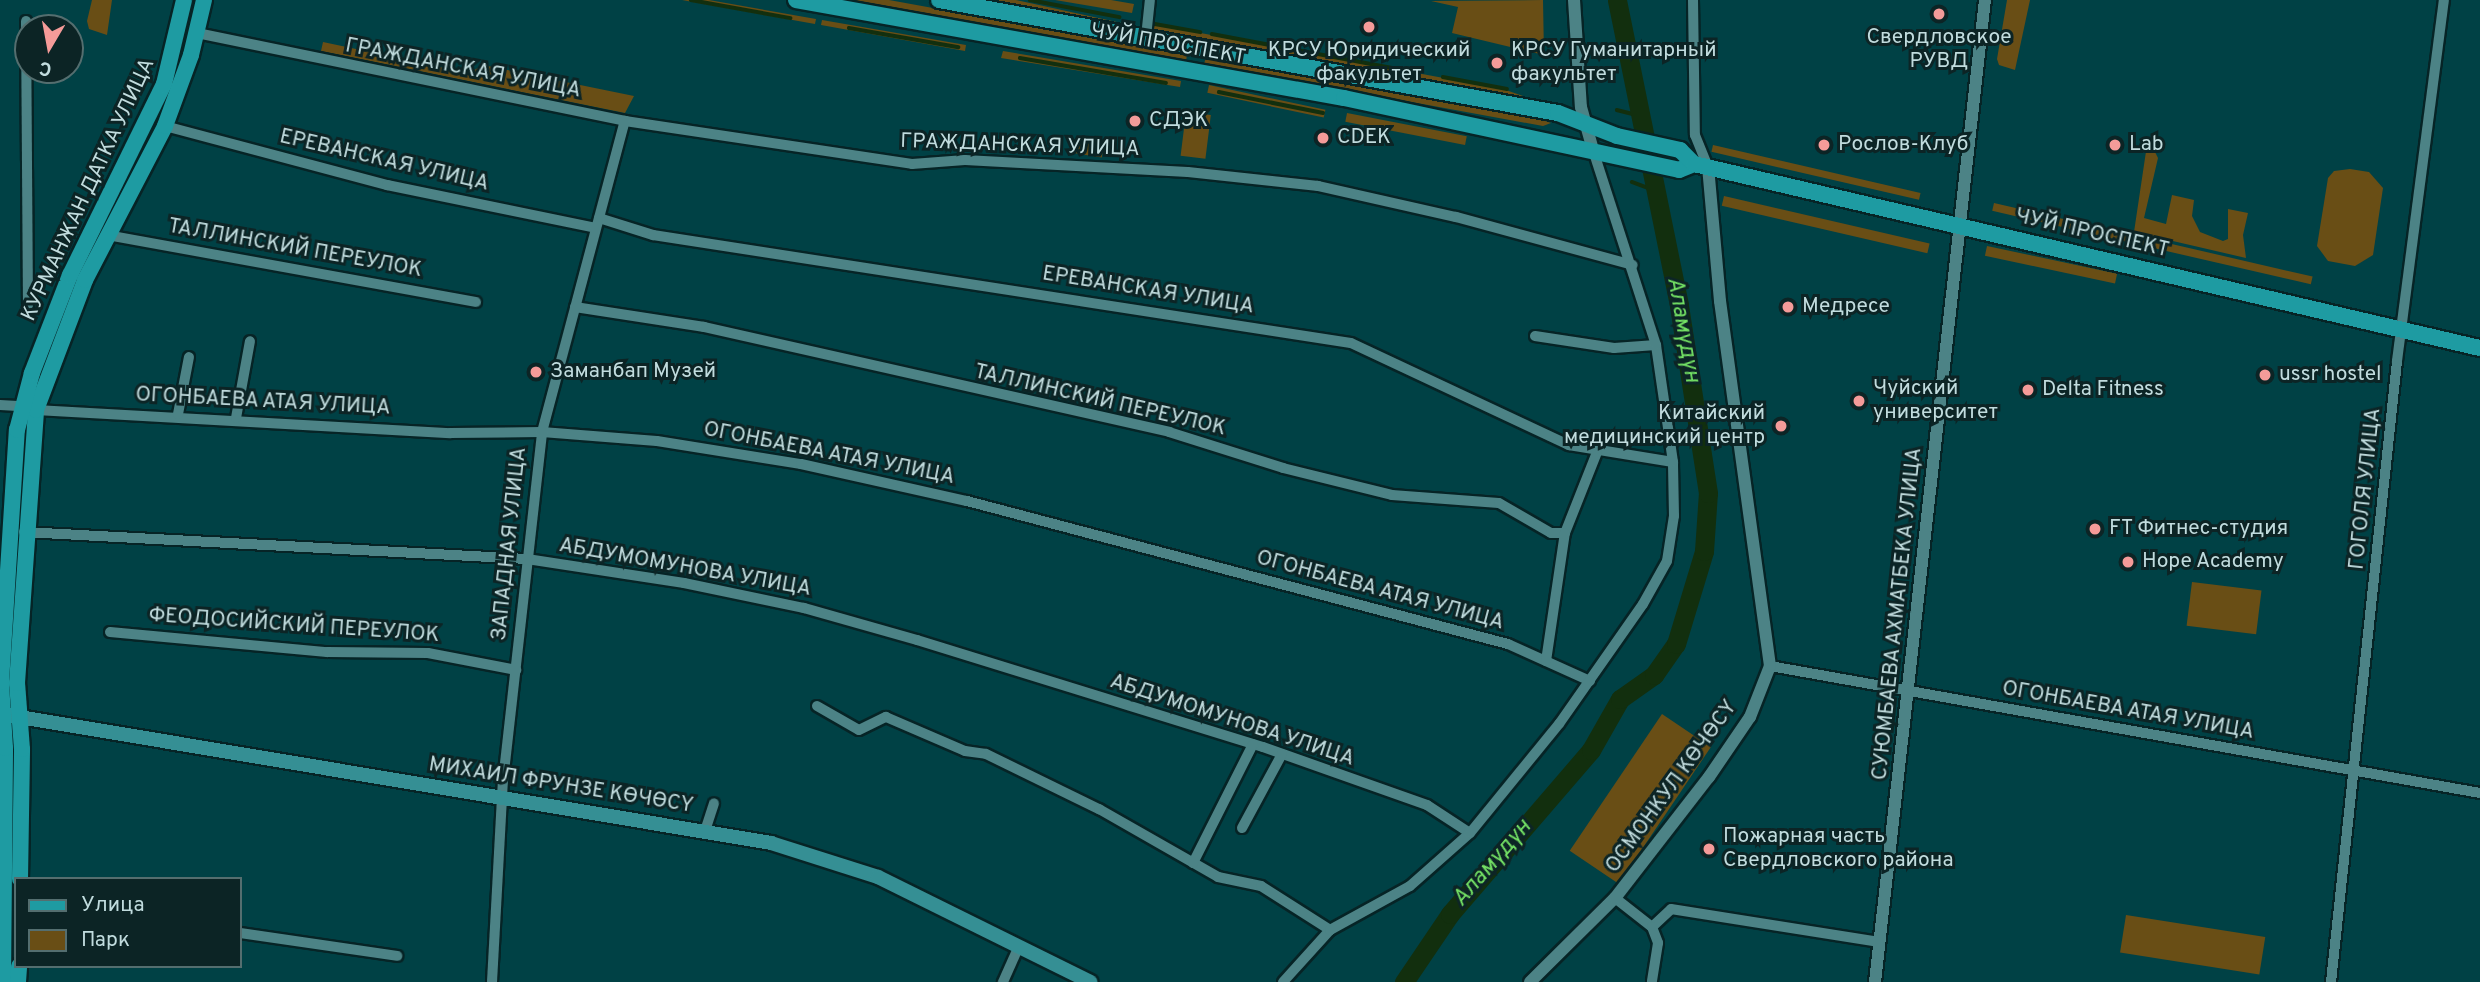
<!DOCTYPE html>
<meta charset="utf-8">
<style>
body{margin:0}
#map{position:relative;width:2480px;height:982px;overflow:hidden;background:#004145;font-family:Overpass,sans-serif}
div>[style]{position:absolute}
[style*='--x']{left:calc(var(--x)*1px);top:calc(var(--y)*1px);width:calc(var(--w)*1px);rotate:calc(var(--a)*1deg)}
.green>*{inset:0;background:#694e15;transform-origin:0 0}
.stream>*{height:3.5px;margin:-1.75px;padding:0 1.75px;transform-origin:1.75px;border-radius:1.75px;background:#122f0e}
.river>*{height:19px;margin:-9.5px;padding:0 9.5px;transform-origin:9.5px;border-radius:9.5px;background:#122f0e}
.roads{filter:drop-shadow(2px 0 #062426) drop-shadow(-2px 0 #062426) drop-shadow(0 2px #062426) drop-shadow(0 -2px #062426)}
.minor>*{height:10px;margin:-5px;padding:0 5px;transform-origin:5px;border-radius:5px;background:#4c8386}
.tertiary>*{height:12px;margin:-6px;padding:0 6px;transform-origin:6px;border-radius:6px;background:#4c8386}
.secondary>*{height:14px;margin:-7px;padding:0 7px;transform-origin:7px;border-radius:7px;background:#358f94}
.primary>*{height:16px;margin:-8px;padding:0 8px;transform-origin:8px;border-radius:8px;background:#1e9ba2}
.dots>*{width:19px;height:19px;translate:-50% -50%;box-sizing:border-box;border:4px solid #0c2425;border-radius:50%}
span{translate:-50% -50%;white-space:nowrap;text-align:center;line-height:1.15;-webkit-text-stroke:6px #0c2425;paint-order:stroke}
.poi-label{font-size:21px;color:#c1dcde}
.left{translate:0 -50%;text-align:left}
.right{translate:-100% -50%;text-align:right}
.street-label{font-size:21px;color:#c1dcde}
.water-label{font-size:23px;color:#74e265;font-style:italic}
.legend{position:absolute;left:14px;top:877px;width:228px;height:91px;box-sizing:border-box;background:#0c2425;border:2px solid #546e6f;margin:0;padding:9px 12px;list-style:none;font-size:21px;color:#c1dcde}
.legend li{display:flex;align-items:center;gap:14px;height:35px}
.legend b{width:35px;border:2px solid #546e6f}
.north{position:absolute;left:14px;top:14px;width:70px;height:70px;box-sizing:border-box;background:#0c2425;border:2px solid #546e6f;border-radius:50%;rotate:190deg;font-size:19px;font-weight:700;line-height:28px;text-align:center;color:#c1dcde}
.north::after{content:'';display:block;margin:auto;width:24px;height:32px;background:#f59b99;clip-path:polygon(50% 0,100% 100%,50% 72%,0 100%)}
</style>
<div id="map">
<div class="green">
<i style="clip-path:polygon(92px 0,112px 0,107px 35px,89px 29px,87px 21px)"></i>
<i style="clip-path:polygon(682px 0,709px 0,816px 19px,815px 24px)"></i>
<i style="clip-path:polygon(848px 0,889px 0,1187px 54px,1186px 62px)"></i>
<i style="clip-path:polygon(976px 0,1016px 0,1135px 26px,1134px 31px)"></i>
<i style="clip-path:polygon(1055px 0,1111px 0,1134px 4px,1132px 13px)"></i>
<i style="clip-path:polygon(1543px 0,1544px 55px,1452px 33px,1458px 7px,1431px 1px)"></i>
<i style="clip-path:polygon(2007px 0,2030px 0,2015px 70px,1999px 65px,1997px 59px)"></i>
<i style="clip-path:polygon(822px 20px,966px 45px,965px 51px,821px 25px)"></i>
<i style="clip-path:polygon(1152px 24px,1503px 89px,1523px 96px,1521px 100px,1152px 33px)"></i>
<i style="clip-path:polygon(323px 42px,469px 73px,483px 65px,634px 96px,625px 113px,321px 51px)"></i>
<i style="clip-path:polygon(1003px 51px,1181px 81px,1180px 87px,1001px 58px)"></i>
<i style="clip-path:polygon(1206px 57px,1531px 116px,1551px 123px,1543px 126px,1204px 64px)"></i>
<i style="left:1209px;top:85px;width:119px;height:8px;rotate:12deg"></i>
<i style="left:1186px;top:112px;width:25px;height:44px;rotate:7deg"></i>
<i style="left:1347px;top:113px;width:122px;height:9px;rotate:11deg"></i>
<i style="clip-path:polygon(2148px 138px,2158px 158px,2144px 218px,2166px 224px,2172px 195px,2194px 200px,2192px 216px,2200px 232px,2223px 241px,2228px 239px,2228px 209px,2248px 213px,2243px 235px,2246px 258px,2134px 232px)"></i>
<i style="left:1074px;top:141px;width:30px;height:12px;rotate:9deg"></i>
<i style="left:1713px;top:145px;width:213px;height:7px;rotate:13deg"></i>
<i style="clip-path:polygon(2350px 169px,2369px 172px,2383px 188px,2373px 255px,2355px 266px,2328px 261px,2317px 246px,2328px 178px,2334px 171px)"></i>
<i style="left:1724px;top:196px;width:211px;height:10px;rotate:13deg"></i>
<i style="left:1994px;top:203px;width:327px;height:8px;rotate:13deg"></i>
<i style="left:1987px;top:246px;width:133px;height:10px;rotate:12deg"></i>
<i style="left:2192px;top:582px;width:70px;height:44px;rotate:7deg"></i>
<i style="left:1662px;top:714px;width:59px;height:165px;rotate:34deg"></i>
<i style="left:2126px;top:915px;width:141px;height:38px;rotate:9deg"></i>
</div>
<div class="stream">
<i style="--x:691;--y:0;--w:101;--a:10.3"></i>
<i style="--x:1030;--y:0;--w:91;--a:10.8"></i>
<i style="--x:1155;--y:24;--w:46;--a:10.1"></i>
<i style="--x:849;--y:28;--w:111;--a:9.9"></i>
<i style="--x:1212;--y:34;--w:206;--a:10.7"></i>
<i style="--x:1020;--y:58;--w:148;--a:9.7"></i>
<i style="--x:1443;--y:77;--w:65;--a:10.6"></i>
<i style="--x:1219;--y:92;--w:106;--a:11.4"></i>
<i style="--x:1617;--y:110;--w:21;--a:14"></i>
<i style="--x:1632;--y:182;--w:23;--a:20"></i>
</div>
<div class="river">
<i style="--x:1404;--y:982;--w:82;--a:-55.9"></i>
<i style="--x:1450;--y:914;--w:216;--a:-49.3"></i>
<i style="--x:1591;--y:750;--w:59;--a:-60.4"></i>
<i style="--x:1620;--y:699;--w:42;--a:-35.2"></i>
<i style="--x:1654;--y:675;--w:38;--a:-55"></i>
<i style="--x:1676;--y:644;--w:97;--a:-73.2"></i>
<i style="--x:1704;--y:551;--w:58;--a:-86.1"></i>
<i style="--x:1708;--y:493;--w:190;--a:-98.8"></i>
<i style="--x:1679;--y:305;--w:311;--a:-101.5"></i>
</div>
<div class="roads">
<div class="minor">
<i style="--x:1693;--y:0;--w:135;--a:89.2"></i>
<i style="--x:1695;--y:135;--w:35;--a:68"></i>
<i style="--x:26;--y:21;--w:284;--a:89.6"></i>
<i style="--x:197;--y:33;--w:437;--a:11.6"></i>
<i style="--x:625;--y:121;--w:290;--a:8.5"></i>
<i style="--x:912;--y:164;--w:53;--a:-4.3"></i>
<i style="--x:965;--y:160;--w:223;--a:3.1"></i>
<i style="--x:1188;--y:172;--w:131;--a:6.1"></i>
<i style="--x:1318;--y:186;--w:141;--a:12.7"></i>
<i style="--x:1456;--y:217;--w:183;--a:15.2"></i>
<i style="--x:1146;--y:37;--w:37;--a:-84"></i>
<i style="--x:165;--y:126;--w:230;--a:14.9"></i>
<i style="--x:387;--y:185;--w:213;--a:11.6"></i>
<i style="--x:599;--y:218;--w:57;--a:17.5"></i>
<i style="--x:653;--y:235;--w:706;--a:8.8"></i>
<i style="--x:1351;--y:343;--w:241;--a:25.1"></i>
<i style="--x:1569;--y:445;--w:105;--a:9.3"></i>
<i style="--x:107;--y:235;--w:375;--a:10.3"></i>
<i style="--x:575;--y:307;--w:131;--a:8.8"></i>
<i style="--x:704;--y:327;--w:477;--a:12.7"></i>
<i style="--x:1169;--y:432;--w:120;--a:17.5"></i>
<i style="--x:1283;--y:468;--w:112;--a:13.9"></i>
<i style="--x:1392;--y:495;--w:107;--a:4.3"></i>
<i style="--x:1499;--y:503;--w:60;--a:30"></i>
<i style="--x:1551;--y:533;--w:14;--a:0"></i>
<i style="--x:1565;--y:533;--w:87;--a:-68.4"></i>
<i style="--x:1535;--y:336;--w:80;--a:8.6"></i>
<i style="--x:1614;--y:348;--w:42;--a:-4.1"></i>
<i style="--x:0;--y:405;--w:22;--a:3"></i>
<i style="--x:36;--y:410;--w:415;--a:3.2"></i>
<i style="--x:450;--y:433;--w:92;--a:-0.6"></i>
<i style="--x:542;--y:432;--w:115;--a:4.5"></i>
<i style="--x:657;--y:441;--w:146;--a:9.1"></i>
<i style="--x:801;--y:464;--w:170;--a:12.6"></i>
<i style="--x:967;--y:501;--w:560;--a:14.81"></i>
<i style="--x:1508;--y:644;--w:90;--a:24.3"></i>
<i style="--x:178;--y:414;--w:58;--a:-79.1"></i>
<i style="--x:236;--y:418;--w:78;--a:-79.7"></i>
<i style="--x:24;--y:532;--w:504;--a:3.07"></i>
<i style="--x:527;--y:559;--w:159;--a:8.7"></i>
<i style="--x:684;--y:583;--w:123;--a:11.8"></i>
<i style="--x:804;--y:608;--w:117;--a:15.8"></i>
<i style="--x:917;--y:640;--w:362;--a:17.2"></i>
<i style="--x:1263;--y:747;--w:174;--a:19.5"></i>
<i style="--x:1427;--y:805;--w:51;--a:33.1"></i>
<i style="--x:110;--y:632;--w:218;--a:5.3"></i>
<i style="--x:327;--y:652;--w:101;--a:0.6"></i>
<i style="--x:428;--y:653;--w:90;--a:10.9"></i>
<i style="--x:1546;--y:661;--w:129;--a:-81.6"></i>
<i style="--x:1770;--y:666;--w:721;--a:10.14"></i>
<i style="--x:817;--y:706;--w:48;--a:29.7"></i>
<i style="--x:859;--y:730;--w:30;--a:-26"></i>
<i style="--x:886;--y:717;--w:86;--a:23.3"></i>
<i style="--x:965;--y:751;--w:21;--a:8"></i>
<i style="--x:986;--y:754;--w:126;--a:26"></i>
<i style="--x:1099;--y:809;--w:137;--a:29.7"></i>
<i style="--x:1218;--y:877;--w:44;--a:11.8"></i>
<i style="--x:1261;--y:886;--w:82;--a:32.5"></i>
<i style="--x:1242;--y:828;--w:84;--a:-61.6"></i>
<i style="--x:705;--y:831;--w:29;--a:-72"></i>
<i style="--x:1193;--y:863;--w:133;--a:-63.2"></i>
<i style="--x:1615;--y:898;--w:47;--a:38.1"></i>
<i style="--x:1652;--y:927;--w:26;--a:-43"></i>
<i style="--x:1671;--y:909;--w:211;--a:9"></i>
<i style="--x:1652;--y:927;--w:17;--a:69"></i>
<i style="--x:1658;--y:943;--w:39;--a:99"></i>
<i style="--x:240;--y:933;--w:159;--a:8.3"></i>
<i style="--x:492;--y:982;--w:201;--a:-86.9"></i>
<i style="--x:503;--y:781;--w:351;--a:-83.6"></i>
<i style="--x:542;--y:432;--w:322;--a:-75.1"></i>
<i style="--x:1003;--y:982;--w:39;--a:-66"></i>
<i style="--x:1283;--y:982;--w:70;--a:-47.9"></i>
<i style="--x:1330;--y:930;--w:91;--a:-28.8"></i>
<i style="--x:1410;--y:886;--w:80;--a:-41.5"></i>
<i style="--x:1470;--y:833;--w:141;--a:-50.8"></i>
<i style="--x:1559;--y:724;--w:146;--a:-55"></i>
<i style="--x:1643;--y:604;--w:49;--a:-60.8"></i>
<i style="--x:1667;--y:561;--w:46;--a:-81.2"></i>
<i style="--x:1674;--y:516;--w:54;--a:-91.1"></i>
<i style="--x:1673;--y:462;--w:118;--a:-98.3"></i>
<i style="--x:1656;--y:345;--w:205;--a:-107.9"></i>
<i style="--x:2331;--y:982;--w:624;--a:-83.93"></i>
<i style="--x:2397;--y:361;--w:364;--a:-82.6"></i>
</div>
<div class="tertiary">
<i style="--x:1574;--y:0;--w:107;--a:86.3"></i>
<i style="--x:1581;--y:107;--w:45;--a:74.4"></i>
<i style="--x:1530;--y:982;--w:120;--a:-44.7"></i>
<i style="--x:1615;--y:898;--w:153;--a:-52.2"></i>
<i style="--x:1709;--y:777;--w:73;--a:-55.7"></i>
<i style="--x:1750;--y:717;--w:55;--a:-68.6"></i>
<i style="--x:1770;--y:666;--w:368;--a:-97.8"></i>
<i style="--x:1720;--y:301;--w:135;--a:-95.1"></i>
<i style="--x:1875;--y:982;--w:988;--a:-83.61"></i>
</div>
<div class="secondary">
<i style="--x:8;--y:715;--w:774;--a:9.52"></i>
<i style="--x:771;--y:843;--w:112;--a:17.6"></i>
<i style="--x:878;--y:877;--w:237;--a:26.3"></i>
</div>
<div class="primary">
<i style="--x:796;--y:0;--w:557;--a:10.14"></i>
<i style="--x:1344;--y:98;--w:343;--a:12.1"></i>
<i style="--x:1679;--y:170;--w:16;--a:-22"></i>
<i style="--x:939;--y:0;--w:629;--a:10.35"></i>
<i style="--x:1558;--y:113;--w:63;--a:21.3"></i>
<i style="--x:1617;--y:136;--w:65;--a:12.5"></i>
<i style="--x:1680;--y:150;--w:20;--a:45"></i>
<i style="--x:1694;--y:164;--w:807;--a:13.18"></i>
<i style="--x:20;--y:879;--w:130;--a:-89.1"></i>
<i style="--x:22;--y:749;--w:66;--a:-94.3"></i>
<i style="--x:17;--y:683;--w:274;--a:-86"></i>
<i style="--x:36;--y:410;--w:139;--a:-69.3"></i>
<i style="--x:85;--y:280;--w:174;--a:-62.5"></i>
<i style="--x:165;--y:126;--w:76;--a:-69.9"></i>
<i style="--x:191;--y:55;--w:57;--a:-76.7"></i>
<i style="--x:3;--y:982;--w:234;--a:-89.5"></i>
<i style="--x:5;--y:748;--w:66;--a:-93.5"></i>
<i style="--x:1;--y:682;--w:253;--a:-86.4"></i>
<i style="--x:17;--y:430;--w:59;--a:-75.3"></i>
<i style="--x:32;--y:373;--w:105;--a:-68.8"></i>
<i style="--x:70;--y:275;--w:213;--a:-63.8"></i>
<i style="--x:164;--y:84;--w:86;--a:-76.6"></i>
<i style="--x:18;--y:982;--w:16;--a:-86"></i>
</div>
</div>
<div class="dots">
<i style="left:1939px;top:14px;background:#f59b99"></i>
<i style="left:1369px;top:27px;background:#f59b99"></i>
<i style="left:1497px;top:63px;background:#f59b99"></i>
<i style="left:1135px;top:121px;background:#f59b99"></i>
<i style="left:1323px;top:138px;background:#f59b99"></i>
<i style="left:1824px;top:145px;background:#f59b99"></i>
<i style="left:2115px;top:145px;background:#f59b99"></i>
<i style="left:1788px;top:307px;background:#f59b99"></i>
<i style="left:536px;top:372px;background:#f59b99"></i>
<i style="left:2265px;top:375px;background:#f59b99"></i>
<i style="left:2028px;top:390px;background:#f59b99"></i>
<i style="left:1859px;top:401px;background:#f59b99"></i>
<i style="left:1781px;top:426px;background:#f59b99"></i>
<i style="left:2095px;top:529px;background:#f59b99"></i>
<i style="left:2128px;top:562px;background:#f59b99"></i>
<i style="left:1709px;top:849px;background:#f59b99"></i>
</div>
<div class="poi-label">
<span style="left:1939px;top:50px">Свердловское<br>РУВД</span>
<span style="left:1369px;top:63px">КРСУ Юридический<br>факультет</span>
<span class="left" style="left:1511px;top:63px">КРСУ Гуманитарный<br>факультет</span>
<span class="left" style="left:1149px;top:121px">СДЭК</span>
<span class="left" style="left:1337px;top:138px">CDEK</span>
<span class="left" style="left:1838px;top:145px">Рослов-Клуб</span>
<span class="left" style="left:2129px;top:145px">Lab</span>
<span class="left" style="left:1802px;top:307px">Медресе</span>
<span class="left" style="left:550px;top:372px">Заманбап Музей</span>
<span class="left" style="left:2279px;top:375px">ussr hostel</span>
<span class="left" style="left:1873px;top:401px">Чуйский<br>университет</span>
<span class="left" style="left:2042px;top:390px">Delta Fitness</span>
<span class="right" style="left:1765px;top:426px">Китайский<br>медицинский центр</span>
<span class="left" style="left:2109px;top:529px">FT Фитнес-студия</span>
<span class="left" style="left:2142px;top:562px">Hope Academy</span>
<span class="left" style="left:1723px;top:849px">Пожарная часть<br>Свердловского района</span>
</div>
<div class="street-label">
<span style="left:1168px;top:45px;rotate:10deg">ЧУЙ ПРОСПЕКТ</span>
<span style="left:463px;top:69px;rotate:11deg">ГРАЖДАНСКАЯ УЛИЦА</span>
<span style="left:1020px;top:146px;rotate:2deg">ГРАЖДАНСКАЯ УЛИЦА</span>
<span style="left:384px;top:161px;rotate:13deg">ЕРЕВАНСКАЯ УЛИЦА</span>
<span style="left:89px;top:190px;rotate:-65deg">КУРМАНЖАН ДАТКА УЛИЦА</span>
<span style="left:2092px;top:234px;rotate:13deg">ЧУЙ ПРОСПЕКТ</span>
<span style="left:295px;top:249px;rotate:10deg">ТАЛЛИНСКИЙ ПЕРЕУЛОК</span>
<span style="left:1148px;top:291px;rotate:9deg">ЕРЕВАНСКАЯ УЛИЦА</span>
<span style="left:1100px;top:401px;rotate:13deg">ТАЛЛИНСКИЙ ПЕРЕУЛОК</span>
<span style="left:263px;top:402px;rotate:3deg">ОГОНБАЕВА АТАЯ УЛИЦА</span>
<span style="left:829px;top:454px;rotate:11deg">ОГОНБАЕВА АТАЯ УЛИЦА</span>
<span style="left:2366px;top:489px;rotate:-84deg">ГОГОЛЯ УЛИЦА</span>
<span style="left:510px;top:544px;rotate:-84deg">ЗАПАДНАЯ УЛИЦА</span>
<span style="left:685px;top:568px;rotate:10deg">АБДУМОМУНОВА УЛИЦА</span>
<span style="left:1380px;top:591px;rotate:15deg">ОГОНБАЕВА АТАЯ УЛИЦА</span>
<span style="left:1898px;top:614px;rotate:-84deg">СУЮМБАЕВА АХМАТБЕКА УЛИЦА</span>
<span style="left:294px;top:626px;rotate:4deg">ФЕОДОСИЙСКИЙ ПЕРЕУЛОК</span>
<span style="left:2128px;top:711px;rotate:10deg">ОГОНБАЕВА АТАЯ УЛИЦА</span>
<span style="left:1232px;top:721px;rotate:18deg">АБДУМОМУНОВА УЛИЦА</span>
<span style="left:561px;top:786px;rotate:9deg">МИХАИЛ ФРУНЗЕ КӨЧӨСҮ</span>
<span style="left:1672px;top:787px;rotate:-54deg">ОСМОНКУЛ КӨЧӨСҮ</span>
</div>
<div class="water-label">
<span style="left:1682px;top:330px;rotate:80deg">Аламүдүн</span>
<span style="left:1493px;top:864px;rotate:-49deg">Аламүдүн</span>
</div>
<ul class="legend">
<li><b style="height:9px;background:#1e9ba2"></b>Улица</li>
<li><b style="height:19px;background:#694e15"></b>Парк</li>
</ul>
<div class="north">С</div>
</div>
